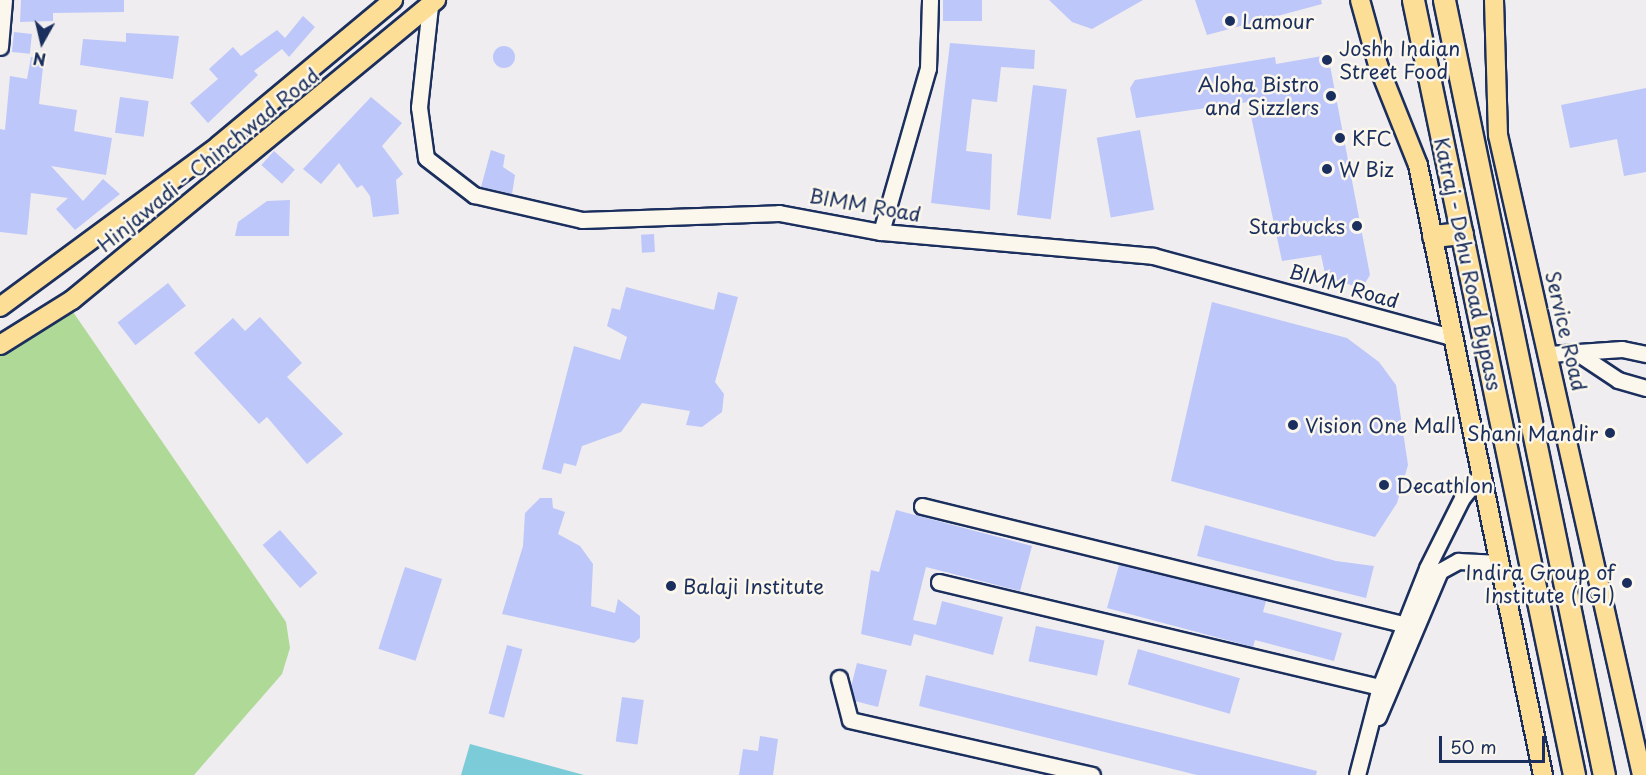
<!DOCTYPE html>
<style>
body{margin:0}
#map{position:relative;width:1646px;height:775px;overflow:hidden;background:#efedef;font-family:"Playpen Sans",sans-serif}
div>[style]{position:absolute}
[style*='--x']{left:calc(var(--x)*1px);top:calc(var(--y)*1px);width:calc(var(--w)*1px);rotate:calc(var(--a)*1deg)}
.green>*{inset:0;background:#afd997}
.water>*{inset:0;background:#7ccbd8}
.building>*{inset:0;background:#bec7f9;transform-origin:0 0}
.round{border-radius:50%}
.roads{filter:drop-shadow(2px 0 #1b2f5e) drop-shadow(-2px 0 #1b2f5e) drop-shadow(0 2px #1b2f5e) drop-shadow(0 -2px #1b2f5e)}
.minor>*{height:15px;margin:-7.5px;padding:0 7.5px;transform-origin:7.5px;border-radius:7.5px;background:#fbf7ec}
.major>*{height:18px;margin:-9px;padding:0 9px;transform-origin:9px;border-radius:9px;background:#fdde96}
.highway>*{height:21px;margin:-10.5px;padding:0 10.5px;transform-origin:10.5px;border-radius:10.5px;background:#fdde96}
.dots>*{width:16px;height:16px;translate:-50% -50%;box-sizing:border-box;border:3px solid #fbf7ec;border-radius:50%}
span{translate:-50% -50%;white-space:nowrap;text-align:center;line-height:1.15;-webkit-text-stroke:5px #fbf7ec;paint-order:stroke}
.poi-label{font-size:20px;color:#1b2f5e}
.left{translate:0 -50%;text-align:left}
.right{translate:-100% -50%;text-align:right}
.street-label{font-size:20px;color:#1b2f5e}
.north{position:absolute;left:12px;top:12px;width:60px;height:60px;-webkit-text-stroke:4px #fbf7ec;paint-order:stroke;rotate:188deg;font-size:16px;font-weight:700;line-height:24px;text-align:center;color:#1b2f5e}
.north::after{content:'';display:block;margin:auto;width:21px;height:27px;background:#1b2f5e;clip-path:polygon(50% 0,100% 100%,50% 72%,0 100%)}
.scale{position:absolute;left:1439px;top:736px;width:106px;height:27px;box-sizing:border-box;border:3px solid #1b2f5e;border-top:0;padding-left:8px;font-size:18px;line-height:21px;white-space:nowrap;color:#1b2f5e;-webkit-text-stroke:4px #fbf7ec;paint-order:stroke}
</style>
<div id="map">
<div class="green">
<i style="clip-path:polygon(71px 309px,286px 622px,290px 648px,282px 674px,194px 775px,0 775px,0 352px)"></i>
</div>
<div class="water">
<i style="clip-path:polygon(470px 744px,584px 775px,461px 775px)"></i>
</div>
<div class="building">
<i style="clip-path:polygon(21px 0,124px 0,124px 12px,53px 13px,53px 21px,20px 22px)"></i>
<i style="left:943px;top:0;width:39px;height:21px"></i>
<i style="clip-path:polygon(1049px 0,1143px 0,1092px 29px,1072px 22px)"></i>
<i style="clip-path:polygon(1195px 0,1321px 0,1322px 4px,1207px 35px)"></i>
<i style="clip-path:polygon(303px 16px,315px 27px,289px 57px,282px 49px,254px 71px,258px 75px,208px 123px,190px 103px,218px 79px,209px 69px,233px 47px,241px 56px,277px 30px,285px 38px)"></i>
<i style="left:14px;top:32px;width:18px;height:20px;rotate:6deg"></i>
<i style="clip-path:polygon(126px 33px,179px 36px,173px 79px,80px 65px,83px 39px,126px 42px)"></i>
<i style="clip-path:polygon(950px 43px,1035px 50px,1034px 69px,1001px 67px,997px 102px,972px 99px,966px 151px,992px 154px,990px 210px,931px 203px)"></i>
<i class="round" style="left:493px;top:46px;width:22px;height:22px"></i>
<i style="clip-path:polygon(1328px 55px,1370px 275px,1362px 288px,1326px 278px,1321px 255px,1282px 261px,1248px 102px,1136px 118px,1130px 88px,1135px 80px,1275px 57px,1276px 64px)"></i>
<i style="clip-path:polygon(31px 57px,44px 58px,39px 104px,77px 110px,74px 131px,112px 138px,106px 175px,51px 166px,83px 201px,103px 179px,120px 194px,75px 230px,56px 209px,68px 198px,31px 193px,27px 235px,0 232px,0 129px,5px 130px,10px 76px,27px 79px)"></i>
<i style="left:1033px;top:85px;width:34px;height:131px;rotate:7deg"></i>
<i style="clip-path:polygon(1646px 88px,1646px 172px,1624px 176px,1617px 139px,1570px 148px,1561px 105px)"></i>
<i style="left:120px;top:97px;width:29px;height:36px;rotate:8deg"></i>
<i style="clip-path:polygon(371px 97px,402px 123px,382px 146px,403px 174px,396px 180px,399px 214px,373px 217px,370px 196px,362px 185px,357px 188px,339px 163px,321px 184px,303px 169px)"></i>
<i style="left:1140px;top:130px;width:81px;height:44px;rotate:80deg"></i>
<i style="clip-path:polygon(491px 150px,505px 155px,503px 167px,515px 175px,512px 194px,481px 187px)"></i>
<i style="left:274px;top:151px;width:28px;height:19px;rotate:42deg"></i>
<i style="clip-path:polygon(290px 200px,289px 236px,235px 236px,238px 222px,267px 201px)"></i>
<i style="left:654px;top:234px;width:18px;height:13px;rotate:87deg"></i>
<i style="left:168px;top:283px;width:29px;height:64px;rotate:52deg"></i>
<i style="clip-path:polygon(626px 287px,714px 310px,718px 292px,738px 297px,715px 382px,724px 394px,722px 412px,702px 427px,686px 425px,690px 411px,642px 403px,621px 432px,582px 446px,576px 466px,564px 463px,561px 474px,542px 469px,574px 346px,620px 360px,627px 337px,607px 326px,612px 308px,620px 310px)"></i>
<i style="clip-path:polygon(1212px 302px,1347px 338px,1379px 362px,1396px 385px,1408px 465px,1397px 503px,1375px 537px,1171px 481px)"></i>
<i style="clip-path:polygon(260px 317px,302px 363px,287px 377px,343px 434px,307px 464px,267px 417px,259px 424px,194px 353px,233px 318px,245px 331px)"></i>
<i style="clip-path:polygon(540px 498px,552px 498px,553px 508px,565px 512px,558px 534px,580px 546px,593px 564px,591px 606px,615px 613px,618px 599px,640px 616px,640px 638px,634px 643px,502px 614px,523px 546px,525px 513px)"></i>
<i style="clip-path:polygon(896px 510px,1032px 546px,1020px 591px,926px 567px,913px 620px,936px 625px,942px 601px,1003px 617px,993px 655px,914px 634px,911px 646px,861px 634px,871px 570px,879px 572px)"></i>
<i style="clip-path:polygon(1205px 525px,1336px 561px,1374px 566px,1366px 598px,1197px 556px)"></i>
<i style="left:280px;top:530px;width:57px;height:23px;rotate:49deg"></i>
<i style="clip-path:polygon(1119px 565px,1266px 601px,1263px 612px,1342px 633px,1334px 661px,1255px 640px,1253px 647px,1107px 608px)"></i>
<i style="left:405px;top:567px;width:39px;height:86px;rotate:18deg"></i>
<i style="left:1036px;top:626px;width:70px;height:36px;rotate:12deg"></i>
<i style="left:507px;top:645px;width:16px;height:71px;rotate:15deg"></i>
<i style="left:1138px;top:649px;width:106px;height:37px;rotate:16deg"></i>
<i style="clip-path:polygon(857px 663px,887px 670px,878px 707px,855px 701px,851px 687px)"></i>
<i style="clip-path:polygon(926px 675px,1317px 771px,1316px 775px,1197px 775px,919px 706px)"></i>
<i style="left:622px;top:697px;width:22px;height:45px;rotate:8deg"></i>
<i style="clip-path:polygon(760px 736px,778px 739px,773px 775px,739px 775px,743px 749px,758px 751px)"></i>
</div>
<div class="roads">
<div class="minor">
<i style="--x:430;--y:6;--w:102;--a:96.2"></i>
<i style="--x:419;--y:107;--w:51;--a:82.2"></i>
<i style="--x:426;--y:158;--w:61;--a:37.6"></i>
<i style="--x:474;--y:195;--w:111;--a:13"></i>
<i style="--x:582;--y:220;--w:197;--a:-2"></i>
<i style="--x:779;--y:213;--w:104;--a:10.6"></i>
<i style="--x:881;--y:232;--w:273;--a:5"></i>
<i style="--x:1153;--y:256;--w:312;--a:15.2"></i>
<i style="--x:0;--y:47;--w:47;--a:-85.1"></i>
<i style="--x:881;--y:232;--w:171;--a:-74"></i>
<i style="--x:928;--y:68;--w:68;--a:-88.3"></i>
<i style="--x:1549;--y:354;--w:73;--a:-3.9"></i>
<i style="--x:1622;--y:349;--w:25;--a:12"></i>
<i style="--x:1582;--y:356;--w:43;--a:33.7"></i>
<i style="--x:1618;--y:380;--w:29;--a:16"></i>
<i style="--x:922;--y:506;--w:497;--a:13.8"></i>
<i style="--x:939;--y:582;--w:453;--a:13.4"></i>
<i style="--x:839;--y:678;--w:43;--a:75.3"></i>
<i style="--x:850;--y:720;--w:248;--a:12.8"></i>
<i style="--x:1378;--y:717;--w:159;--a:-67"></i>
<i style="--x:1440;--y:571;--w:21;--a:-29"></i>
<i style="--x:1458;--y:561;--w:42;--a:2.7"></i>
<i style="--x:1357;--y:775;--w:91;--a:-75.4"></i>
<i style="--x:1380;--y:687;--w:128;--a:-68.4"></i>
<i style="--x:1427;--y:568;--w:78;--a:-63.4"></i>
<i style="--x:1462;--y:498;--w:32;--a:-51"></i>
</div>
<div class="major">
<i style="--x:1360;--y:0;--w:67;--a:74.5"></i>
<i style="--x:1378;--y:65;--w:108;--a:68.2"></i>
<i style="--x:1418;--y:165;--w:623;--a:78.42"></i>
<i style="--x:1494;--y:0;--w:135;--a:88.3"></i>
<i style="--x:1498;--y:135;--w:656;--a:77.32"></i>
<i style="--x:0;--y:307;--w:271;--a:-36.4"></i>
<i style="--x:218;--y:146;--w:228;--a:-39.8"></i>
<i style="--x:0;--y:345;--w:85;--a:-32"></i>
<i style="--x:72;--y:300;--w:472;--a:-39.5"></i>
</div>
<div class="highway">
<i style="--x:1413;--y:0;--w:792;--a:78.26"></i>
<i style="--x:1444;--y:0;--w:791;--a:78.34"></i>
<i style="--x:1433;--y:236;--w:29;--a:-6"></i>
</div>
</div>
<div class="dots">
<i style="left:1230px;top:21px;background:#1b2f5e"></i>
<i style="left:1327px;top:60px;background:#1b2f5e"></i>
<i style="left:1331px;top:96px;background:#1b2f5e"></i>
<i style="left:1340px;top:138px;background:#1b2f5e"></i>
<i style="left:1327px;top:169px;background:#1b2f5e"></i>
<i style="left:1357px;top:226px;background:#1b2f5e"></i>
<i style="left:1293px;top:425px;background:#1b2f5e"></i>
<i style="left:1610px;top:433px;background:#1b2f5e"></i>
<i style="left:1384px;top:485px;background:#1b2f5e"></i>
<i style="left:1627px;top:583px;background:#1b2f5e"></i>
<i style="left:671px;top:586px;background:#1b2f5e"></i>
</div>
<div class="poi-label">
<span class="left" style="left:1242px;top:21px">Lamour</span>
<span class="left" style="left:1339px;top:60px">Joshh Indian<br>Street Food</span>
<span class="right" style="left:1319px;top:96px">Aloha Bistro<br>and Sizzlers</span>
<span class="left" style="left:1352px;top:138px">KFC</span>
<span class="left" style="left:1339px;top:169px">W Biz</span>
<span class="right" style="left:1345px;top:226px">Starbucks</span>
<span class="left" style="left:1305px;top:425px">Vision One Mall</span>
<span class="right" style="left:1598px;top:433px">Shani Mandir</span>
<span class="left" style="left:1396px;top:485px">Decathlon</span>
<span class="right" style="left:1615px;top:584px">Indira Group of<br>Institute (IGI)</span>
<span class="left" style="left:683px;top:586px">Balaji Institute</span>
</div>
<div class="street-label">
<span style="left:208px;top:160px;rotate:-39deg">Hinjawadi - Chinchwad Road</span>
<span style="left:865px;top:205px;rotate:10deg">BIMM Road</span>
<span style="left:1468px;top:264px;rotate:78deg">Katraj - Dehu Road Bypass</span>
<span style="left:1344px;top:286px;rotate:16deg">BIMM Road</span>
<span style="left:1566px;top:331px;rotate:77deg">Service Road</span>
</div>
<div class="north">N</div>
<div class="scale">50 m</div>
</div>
